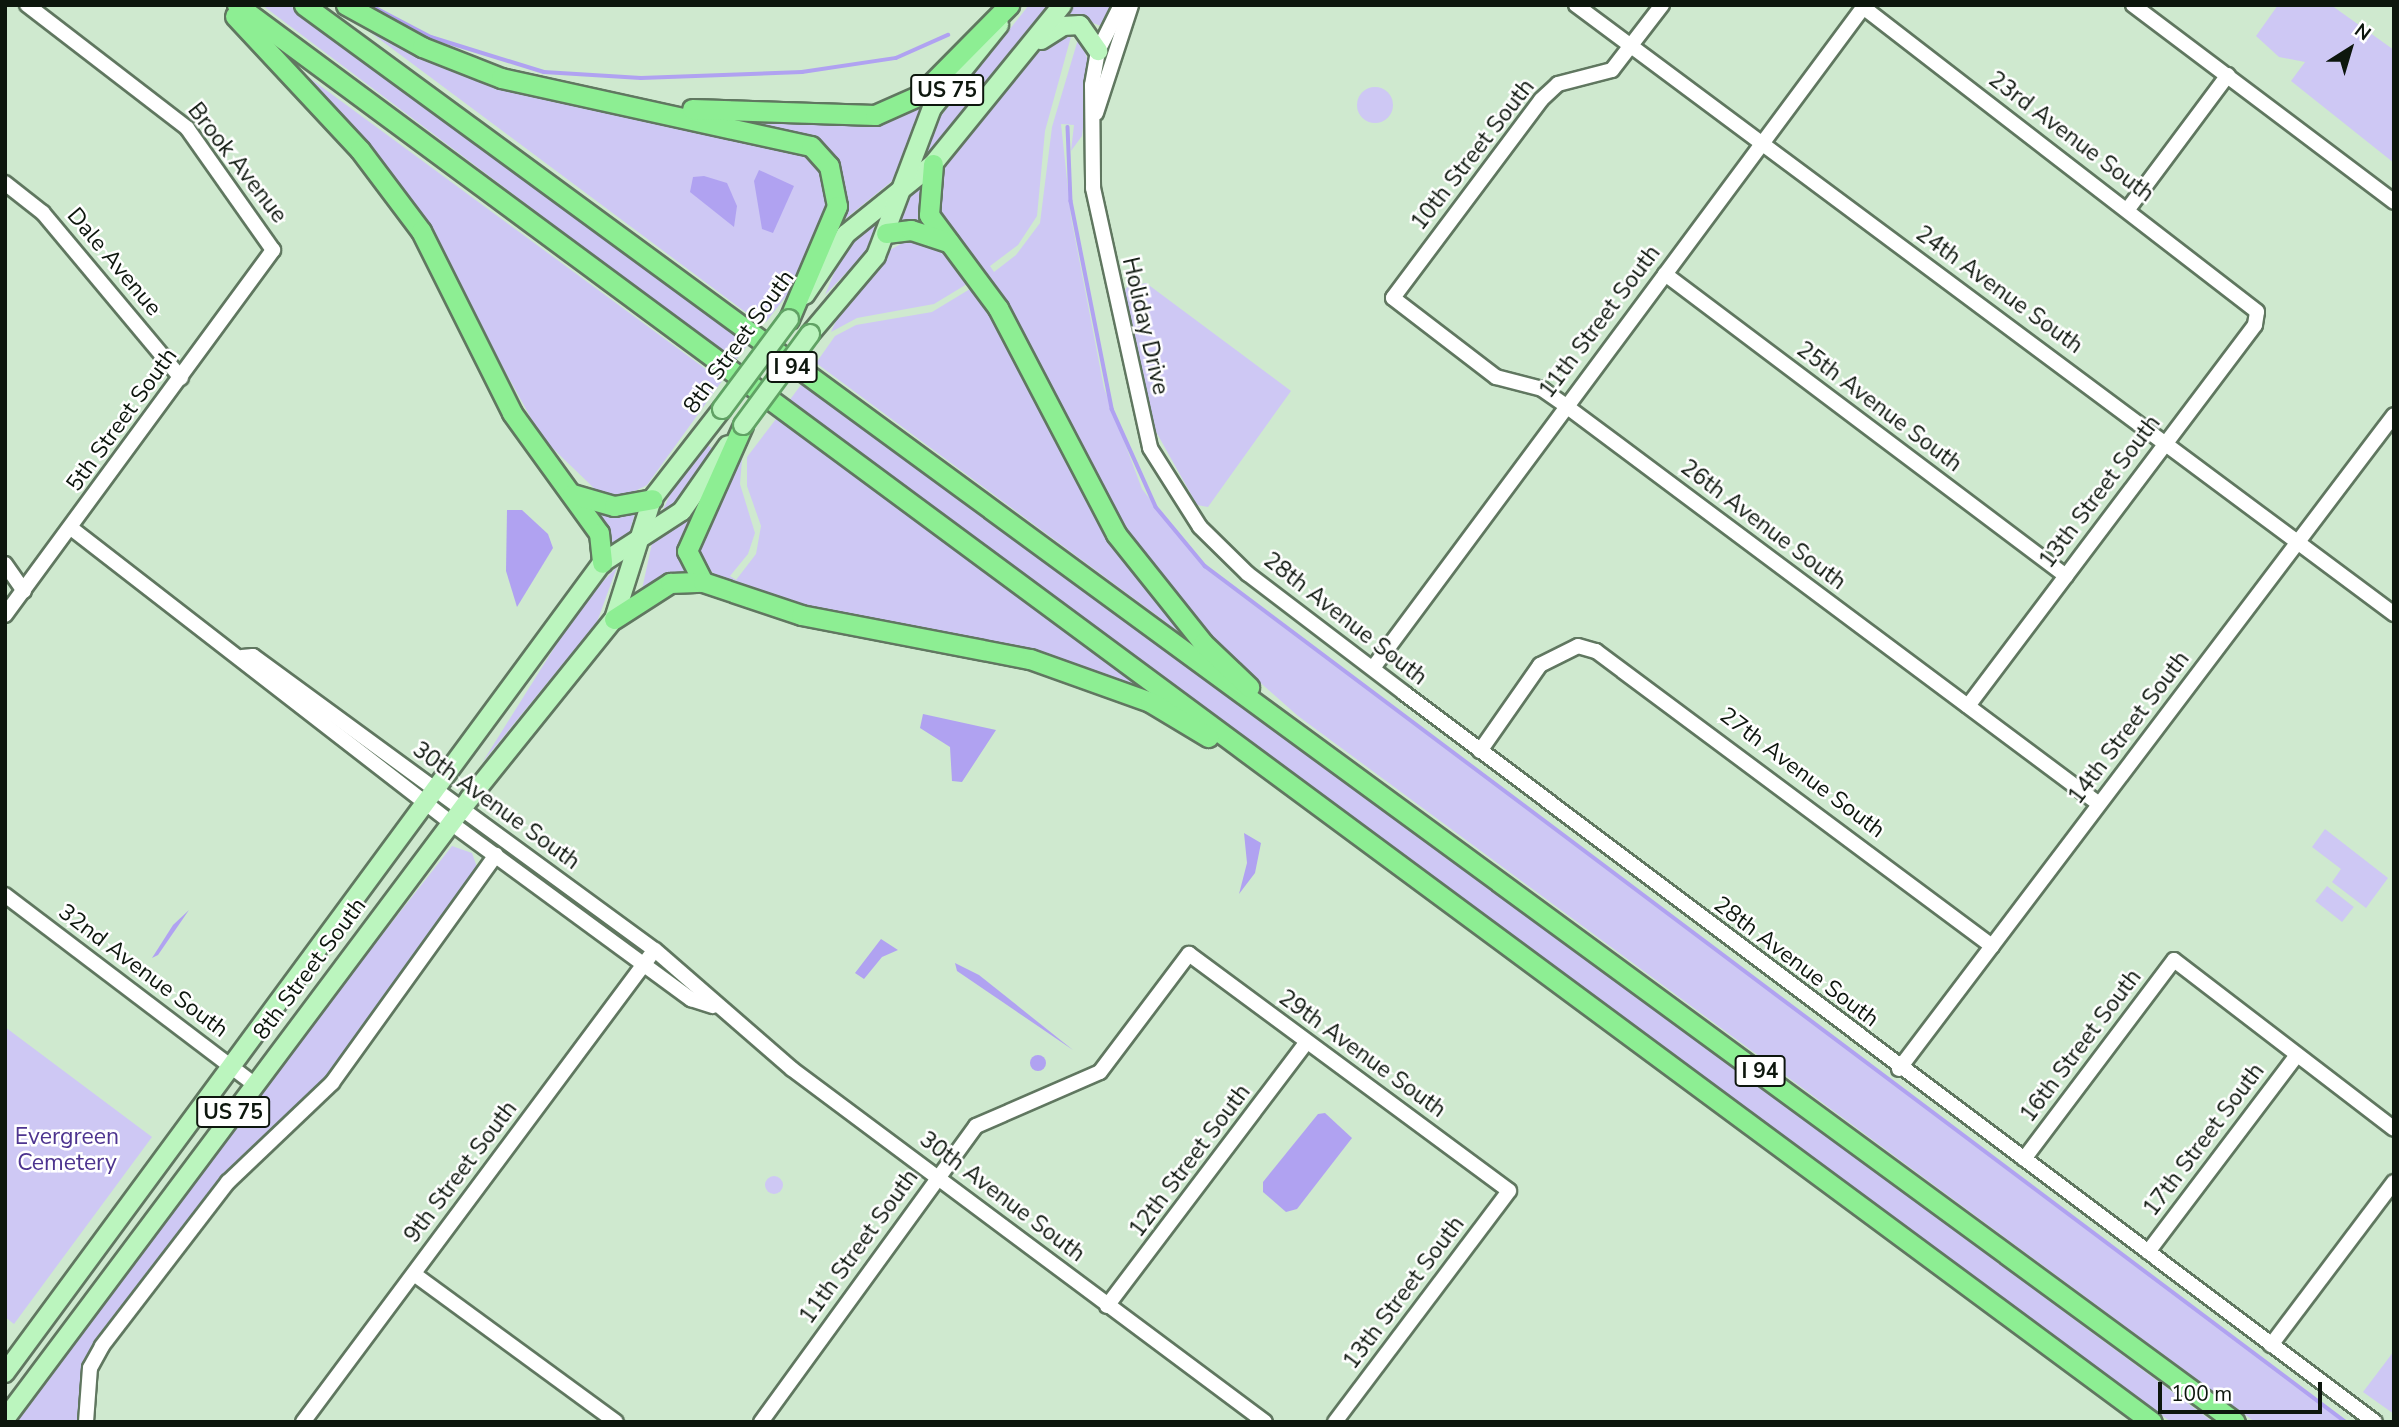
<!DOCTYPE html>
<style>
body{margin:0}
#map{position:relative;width:2399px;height:1427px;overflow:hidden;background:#cfe9cf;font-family:"Nunito Sans",sans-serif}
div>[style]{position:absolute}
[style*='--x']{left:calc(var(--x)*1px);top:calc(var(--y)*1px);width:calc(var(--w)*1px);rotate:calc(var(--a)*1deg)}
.green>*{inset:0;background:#cec8f4;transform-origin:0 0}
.round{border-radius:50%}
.water>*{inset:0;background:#b0a2f1}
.stream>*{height:3.5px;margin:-1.75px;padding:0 1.75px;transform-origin:1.75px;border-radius:1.75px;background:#b0a2f1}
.roads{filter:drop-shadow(2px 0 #607760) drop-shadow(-2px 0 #607760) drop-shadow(0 2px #607760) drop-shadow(0 -2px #607760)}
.minor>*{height:14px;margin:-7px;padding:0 7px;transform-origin:7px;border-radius:7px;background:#fff}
.major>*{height:18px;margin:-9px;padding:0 9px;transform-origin:9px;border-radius:9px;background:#bbf5be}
.highway>*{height:19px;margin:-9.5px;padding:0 9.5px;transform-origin:9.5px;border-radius:9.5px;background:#8dee93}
.bridges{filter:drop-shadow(2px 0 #60a264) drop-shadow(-2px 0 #60a264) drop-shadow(0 2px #60a264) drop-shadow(0 -2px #60a264)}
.major-bridge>*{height:18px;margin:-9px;padding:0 9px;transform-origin:9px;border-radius:9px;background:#bbf5be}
span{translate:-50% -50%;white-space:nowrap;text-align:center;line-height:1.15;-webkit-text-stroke:5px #fff;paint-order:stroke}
.shield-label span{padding:2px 5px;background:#fff;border:2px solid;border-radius:5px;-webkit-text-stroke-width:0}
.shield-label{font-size:21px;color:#0d160d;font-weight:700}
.street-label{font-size:23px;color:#0d160d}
.park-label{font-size:23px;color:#4d348f}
.frame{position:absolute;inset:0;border:7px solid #0d160d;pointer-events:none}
.north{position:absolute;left:2315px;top:14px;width:70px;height:70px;-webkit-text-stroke:5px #fff;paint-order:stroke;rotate:37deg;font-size:19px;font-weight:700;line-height:28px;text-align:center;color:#0d160d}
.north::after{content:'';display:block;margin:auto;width:24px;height:32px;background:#0d160d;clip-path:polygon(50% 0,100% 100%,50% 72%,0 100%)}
.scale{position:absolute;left:2158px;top:1382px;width:164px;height:32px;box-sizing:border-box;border:4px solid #0d160d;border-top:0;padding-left:9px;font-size:21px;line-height:24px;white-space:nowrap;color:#0d160d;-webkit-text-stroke:5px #fff;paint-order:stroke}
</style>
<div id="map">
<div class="green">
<i style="clip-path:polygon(262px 5px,289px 5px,750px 342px,735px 361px)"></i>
<i style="clip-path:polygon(1029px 5px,1050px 5px,939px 146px,918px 163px,936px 122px)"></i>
<i style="clip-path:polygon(1070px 5px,1114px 5px,1101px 26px,1077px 17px,1061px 20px)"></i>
<i style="clip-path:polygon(2278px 5px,2331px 5px,2394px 50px,2394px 163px,2291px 81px,2305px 62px,2279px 57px,2256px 36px)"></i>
<i style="clip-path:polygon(343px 12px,415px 51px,803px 150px,823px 169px,829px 207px,798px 281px,766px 322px,748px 314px)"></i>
<i style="clip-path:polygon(1072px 33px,1045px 131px,1037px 216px,1018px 245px,990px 266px,994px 272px,1016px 255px,1040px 223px,1052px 127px,1079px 36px,1090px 66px,1082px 136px,1071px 151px,1074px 125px,1061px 124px,1071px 217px,1104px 388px,1142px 489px,1203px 567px,2344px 1422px,2255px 1422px,1298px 716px,1214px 642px,1147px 561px,1086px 460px,992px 281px,946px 229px,935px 202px,940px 173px,989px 106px,1051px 39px)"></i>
<i style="clip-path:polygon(307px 76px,722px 381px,647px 485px,623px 497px,598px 492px,542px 438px,420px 217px,353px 127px,304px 80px)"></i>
<i class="round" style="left:1357px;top:87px;width:36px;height:36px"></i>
<i style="clip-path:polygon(926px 102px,892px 181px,844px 220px,840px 172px,810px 136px,718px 117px,875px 123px)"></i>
<i style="clip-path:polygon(922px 183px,925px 225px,899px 223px,908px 192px)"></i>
<i style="clip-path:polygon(884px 210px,865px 253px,825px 295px,843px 251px)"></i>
<i style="clip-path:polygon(910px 239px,935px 245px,967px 274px,1194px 643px,816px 363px,835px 336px,856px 325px,932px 312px,970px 289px,967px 284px,934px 304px,857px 318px,831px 332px,843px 305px,888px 251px)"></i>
<i style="clip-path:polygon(1146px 283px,1291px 391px,1208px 507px,1197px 505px,1150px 421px,1122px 295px,1127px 287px)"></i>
<i style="clip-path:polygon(803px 382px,1259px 717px,2213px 1422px,2171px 1422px,789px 401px)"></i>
<i style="clip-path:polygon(776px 419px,1115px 667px,1152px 696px,721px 583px,696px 552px,743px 448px,740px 484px,755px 533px,748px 554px,730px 576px,736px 580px,756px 554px,761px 526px,747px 486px,747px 457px)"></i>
<i style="clip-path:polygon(707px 445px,712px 448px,686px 492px,661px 514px,677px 480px)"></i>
<i style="clip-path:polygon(695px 511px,680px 545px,685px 575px,641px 594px,652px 543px)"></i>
<i style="clip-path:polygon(595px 513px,635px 513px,628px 538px,612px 547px)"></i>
<i style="clip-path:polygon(617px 567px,597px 622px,482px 763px,583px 602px)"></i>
<i style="clip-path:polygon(2325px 829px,2388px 878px,2366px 908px,2332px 882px,2341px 869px,2312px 847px)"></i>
<i style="clip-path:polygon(452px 846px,472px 853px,478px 870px,330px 1075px,100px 1336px,85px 1366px,78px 1422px,17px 1422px,304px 1034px)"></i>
<i style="left:2327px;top:886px;width:34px;height:19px;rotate:38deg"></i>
<i style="clip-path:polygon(5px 1027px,152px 1137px,14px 1324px,5px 1317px)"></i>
<i class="round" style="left:765px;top:1176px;width:18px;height:18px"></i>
<i style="clip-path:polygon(2394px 1351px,2394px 1414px,2363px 1392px)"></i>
</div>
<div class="water">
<i style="clip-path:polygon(759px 170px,794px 186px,773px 233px,762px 229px,754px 181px)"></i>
<i style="clip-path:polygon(704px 176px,727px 183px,737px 206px,734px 227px,690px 192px,693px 177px)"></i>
<i style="clip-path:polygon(507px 510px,522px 510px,548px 534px,553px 548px,517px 607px,506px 571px)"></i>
<i style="clip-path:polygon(923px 714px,996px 730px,962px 782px,952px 781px,950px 747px,920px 728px)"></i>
<i style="clip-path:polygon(1244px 833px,1261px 843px,1255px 873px,1239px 894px,1247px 863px)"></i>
<i style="clip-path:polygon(189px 910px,158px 955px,152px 958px,173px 925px)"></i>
<i style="clip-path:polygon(881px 939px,898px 950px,882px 957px,864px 979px,855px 973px)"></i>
<i style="clip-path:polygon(955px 963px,979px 975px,1073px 1050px,957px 971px)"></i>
<i class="round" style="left:1030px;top:1055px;width:16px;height:16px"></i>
<i style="clip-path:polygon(1325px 1113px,1352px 1138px,1297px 1209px,1286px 1212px,1263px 1192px,1263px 1182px,1318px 1114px)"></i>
</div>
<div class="stream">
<i style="--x:370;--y:5;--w:69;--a:27.7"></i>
<i style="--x:431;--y:37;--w:118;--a:17.2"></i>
<i style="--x:544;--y:72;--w:97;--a:3.5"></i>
<i style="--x:641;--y:78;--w:161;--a:-2.1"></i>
<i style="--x:802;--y:72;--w:95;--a:-8.5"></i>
<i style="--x:896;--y:58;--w:57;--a:-23.9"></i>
<i style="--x:1068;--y:127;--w:74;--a:87.7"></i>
<i style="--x:1071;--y:201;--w:212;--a:78.8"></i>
<i style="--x:1112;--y:409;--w:107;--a:65.8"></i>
<i style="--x:1156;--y:507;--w:77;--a:50.3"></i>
<i style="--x:1205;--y:566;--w:1426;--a:36.88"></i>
</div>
<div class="roads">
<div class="minor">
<i style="--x:1121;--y:5;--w:51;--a:116.6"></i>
<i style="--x:1098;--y:51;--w:35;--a:100"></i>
<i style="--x:1092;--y:85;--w:103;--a:89.4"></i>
<i style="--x:1093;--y:188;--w:266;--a:77.6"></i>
<i style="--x:1150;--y:448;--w:93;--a:57.7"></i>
<i style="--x:1200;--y:527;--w:67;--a:44.4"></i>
<i style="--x:1248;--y:574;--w:196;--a:37.3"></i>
<i style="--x:1404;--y:693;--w:1214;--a:36.9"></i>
<i style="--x:1576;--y:5;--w:1020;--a:36.67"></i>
<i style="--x:1662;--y:5;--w:82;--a:127.6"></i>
<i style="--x:1612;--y:70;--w:56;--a:165.5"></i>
<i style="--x:1558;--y:84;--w:23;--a:137"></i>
<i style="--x:1541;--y:100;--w:247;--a:126.8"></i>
<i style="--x:1393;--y:298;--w:130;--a:37.5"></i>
<i style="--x:1496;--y:377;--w:48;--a:14.6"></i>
<i style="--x:1542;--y:389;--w:29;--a:35"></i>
<i style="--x:1566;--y:406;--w:665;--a:36.75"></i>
<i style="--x:2133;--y:5;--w:327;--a:37"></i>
<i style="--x:1863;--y:7;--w:498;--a:37.7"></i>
<i style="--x:2257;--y:312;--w:13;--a:99"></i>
<i style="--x:2255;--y:325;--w:477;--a:127"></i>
<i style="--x:1096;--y:113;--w:114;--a:-72"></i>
<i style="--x:5;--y:183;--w:48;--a:38.3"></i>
<i style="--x:43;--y:213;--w:215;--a:50.1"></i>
<i style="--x:2128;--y:209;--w:167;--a:-53.3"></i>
<i style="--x:1665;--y:274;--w:502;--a:36.98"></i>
<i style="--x:71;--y:528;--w:481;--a:37.8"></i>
<i style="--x:451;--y:823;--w:298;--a:36.3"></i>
<i style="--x:691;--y:999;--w:23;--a:18"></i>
<i style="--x:5;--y:564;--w:33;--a:55"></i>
<i style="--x:5;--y:615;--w:453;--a:-53.7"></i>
<i style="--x:273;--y:250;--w:149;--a:-125.2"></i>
<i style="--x:187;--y:128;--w:202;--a:-142.4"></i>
<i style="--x:242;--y:657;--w:11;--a:-5"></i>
<i style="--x:253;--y:656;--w:498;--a:36.2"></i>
<i style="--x:655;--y:950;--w:181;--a:41"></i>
<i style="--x:792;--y:1069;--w:590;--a:36.73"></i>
<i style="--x:1373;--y:668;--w:826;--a:-53.42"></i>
<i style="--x:1480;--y:751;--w:105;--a:-55.1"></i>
<i style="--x:1540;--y:665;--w:42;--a:-26.6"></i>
<i style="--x:1578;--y:646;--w:19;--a:16"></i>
<i style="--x:1596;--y:651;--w:494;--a:36.7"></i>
<i style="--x:5;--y:895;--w:313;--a:37.2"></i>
<i style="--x:1899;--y:1069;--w:820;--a:-52.88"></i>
<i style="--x:2024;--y:1159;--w:249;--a:-53"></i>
<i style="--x:2174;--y:960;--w:277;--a:37.5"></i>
<i style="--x:2148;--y:1252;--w:247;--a:-52.9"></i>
<i style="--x:414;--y:1274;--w:250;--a:36.2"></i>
<i style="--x:1107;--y:1306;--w:331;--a:-52.9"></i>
<i style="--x:2271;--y:1345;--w:204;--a:-53"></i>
<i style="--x:86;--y:1422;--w:54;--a:-85.8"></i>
<i style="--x:90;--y:1368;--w:25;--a:-61"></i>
<i style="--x:102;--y:1346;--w:207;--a:-52.5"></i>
<i style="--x:228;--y:1182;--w:144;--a:-43.6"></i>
<i style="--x:332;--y:1083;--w:281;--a:-54.3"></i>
<i style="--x:303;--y:1422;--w:581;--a:-53.33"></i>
<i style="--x:761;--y:1422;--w:366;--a:-54"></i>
<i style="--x:976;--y:1126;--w:135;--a:-23.5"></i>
<i style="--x:1100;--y:1072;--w:148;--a:-53"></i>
<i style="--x:1189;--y:954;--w:398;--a:36.5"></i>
<i style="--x:1509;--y:1191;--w:289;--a:127"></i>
</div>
<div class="major">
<i style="--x:1041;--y:40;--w:26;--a:-32"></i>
<i style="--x:1063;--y:26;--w:17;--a:-3"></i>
<i style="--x:1080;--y:25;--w:32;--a:55"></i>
<i style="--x:805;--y:295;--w:73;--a:-56.1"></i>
<i style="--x:846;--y:234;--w:112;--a:-38.8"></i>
<i style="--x:933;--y:164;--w:205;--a:-50.9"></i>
<i style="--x:810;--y:334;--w:102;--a:-49.8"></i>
<i style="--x:876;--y:256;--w:158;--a:-69.3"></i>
<i style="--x:932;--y:108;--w:107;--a:-51.1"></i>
<i style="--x:5;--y:1373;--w:1006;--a:-53.61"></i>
<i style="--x:602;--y:563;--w:95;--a:-33"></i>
<i style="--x:682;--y:511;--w:80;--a:-55.1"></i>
<i style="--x:5;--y:1419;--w:776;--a:-53.17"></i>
<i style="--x:470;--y:798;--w:230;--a:-51.2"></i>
<i style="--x:614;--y:619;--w:126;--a:-72.4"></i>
<i style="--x:652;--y:499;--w:114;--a:-52.1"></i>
</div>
<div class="highway">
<i style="--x:237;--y:5;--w:2382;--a:36.5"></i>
<i style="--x:304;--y:5;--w:2395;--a:36.27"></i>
<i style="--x:346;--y:5;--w:87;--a:28.9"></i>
<i style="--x:422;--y:47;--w:85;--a:21.4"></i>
<i style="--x:501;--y:78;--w:317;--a:12.4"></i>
<i style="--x:811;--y:146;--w:27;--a:48"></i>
<i style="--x:829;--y:166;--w:41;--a:78.7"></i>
<i style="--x:837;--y:206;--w:123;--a:113"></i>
<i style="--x:235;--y:16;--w:183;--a:47"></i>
<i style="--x:360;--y:150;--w:101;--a:53"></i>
<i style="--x:421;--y:231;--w:203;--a:63.4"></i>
<i style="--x:512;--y:413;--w:148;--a:54.1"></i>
<i style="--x:599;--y:533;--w:30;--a:84"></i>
<i style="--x:692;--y:109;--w:183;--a:1.9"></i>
<i style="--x:875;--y:115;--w:49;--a:-24"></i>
<i style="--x:920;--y:95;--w:127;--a:-45.3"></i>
<i style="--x:933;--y:164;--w:51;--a:94.5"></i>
<i style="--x:929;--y:215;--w:116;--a:53.4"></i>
<i style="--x:998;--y:308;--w:255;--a:62.4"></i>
<i style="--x:1116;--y:534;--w:139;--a:51.4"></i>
<i style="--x:1203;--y:643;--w:64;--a:43.7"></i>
<i style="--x:886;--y:233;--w:25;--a:-7"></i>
<i style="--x:911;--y:230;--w:40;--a:18"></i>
<i style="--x:572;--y:494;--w:44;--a:15.9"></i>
<i style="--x:614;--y:506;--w:39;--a:-10"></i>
<i style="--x:703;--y:582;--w:35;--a:-117"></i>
<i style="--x:687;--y:551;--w:138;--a:-66"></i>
<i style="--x:614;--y:619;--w:67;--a:-32.7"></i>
<i style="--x:670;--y:583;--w:33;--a:-2"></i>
<i style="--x:703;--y:582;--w:103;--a:18.6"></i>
<i style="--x:801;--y:615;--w:233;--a:10.9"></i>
<i style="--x:1030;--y:659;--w:127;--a:19.7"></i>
<i style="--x:1150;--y:702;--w:68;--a:31.1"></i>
</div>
</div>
<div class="bridges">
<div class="major-bridge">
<i style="--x:722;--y:409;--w:112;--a:-53.3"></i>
<i style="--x:743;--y:425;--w:113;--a:-53.6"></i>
</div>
</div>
<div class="shield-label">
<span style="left:947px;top:90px">US 75</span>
<span style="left:792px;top:367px">I 94</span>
<span style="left:1760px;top:1071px">I 94</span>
<span style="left:233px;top:1112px">US 75</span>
</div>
<div class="street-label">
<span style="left:2071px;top:137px;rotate:37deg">23rd Avenue South</span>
<span style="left:1473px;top:155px;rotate:-52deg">10th Street South</span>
<span style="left:237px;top:163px;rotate:52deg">Brook Avenue</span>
<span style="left:114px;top:262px;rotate:50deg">Dale Avenue</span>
<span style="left:1999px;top:290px;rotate:36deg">24th Avenue South</span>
<span style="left:1600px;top:322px;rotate:-53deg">11th Street South</span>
<span style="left:1145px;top:326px;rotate:77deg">Holiday Drive</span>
<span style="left:739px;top:342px;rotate:-54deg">8th Street South</span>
<span style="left:1879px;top:407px;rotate:37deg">25th Avenue South</span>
<span style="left:122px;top:420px;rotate:-54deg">5th Street South</span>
<span style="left:2100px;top:492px;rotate:-53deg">13th Street South</span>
<span style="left:1763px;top:525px;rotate:37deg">26th Avenue South</span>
<span style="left:1345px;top:619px;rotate:38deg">28th Avenue South</span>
<span style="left:2129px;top:728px;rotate:-53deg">14th Street South</span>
<span style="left:1802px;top:773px;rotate:37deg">27th Avenue South</span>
<span style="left:496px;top:806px;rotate:36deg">30th Avenue South</span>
<span style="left:1796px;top:962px;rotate:37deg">28th Avenue South</span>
<span style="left:310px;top:969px;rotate:-53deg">8th Street South</span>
<span style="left:143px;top:971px;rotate:37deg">32nd Avenue South</span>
<span style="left:2081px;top:1046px;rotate:-53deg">16th Street South</span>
<span style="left:1362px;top:1054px;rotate:36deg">29th Avenue South</span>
<span style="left:2204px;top:1140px;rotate:-53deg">17th Street South</span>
<span style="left:1190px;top:1161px;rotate:-53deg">12th Street South</span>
<span style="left:461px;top:1172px;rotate:-53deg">9th Street South</span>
<span style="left:1002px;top:1197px;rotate:37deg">30th Avenue South</span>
<span style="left:859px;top:1247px;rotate:-54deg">11th Street South</span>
<span style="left:1404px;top:1293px;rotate:-53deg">13th Street South</span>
</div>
<div class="park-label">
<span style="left:67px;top:1150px">Evergreen<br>Cemetery</span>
</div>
<div class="frame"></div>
<div class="north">N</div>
<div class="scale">100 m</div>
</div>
